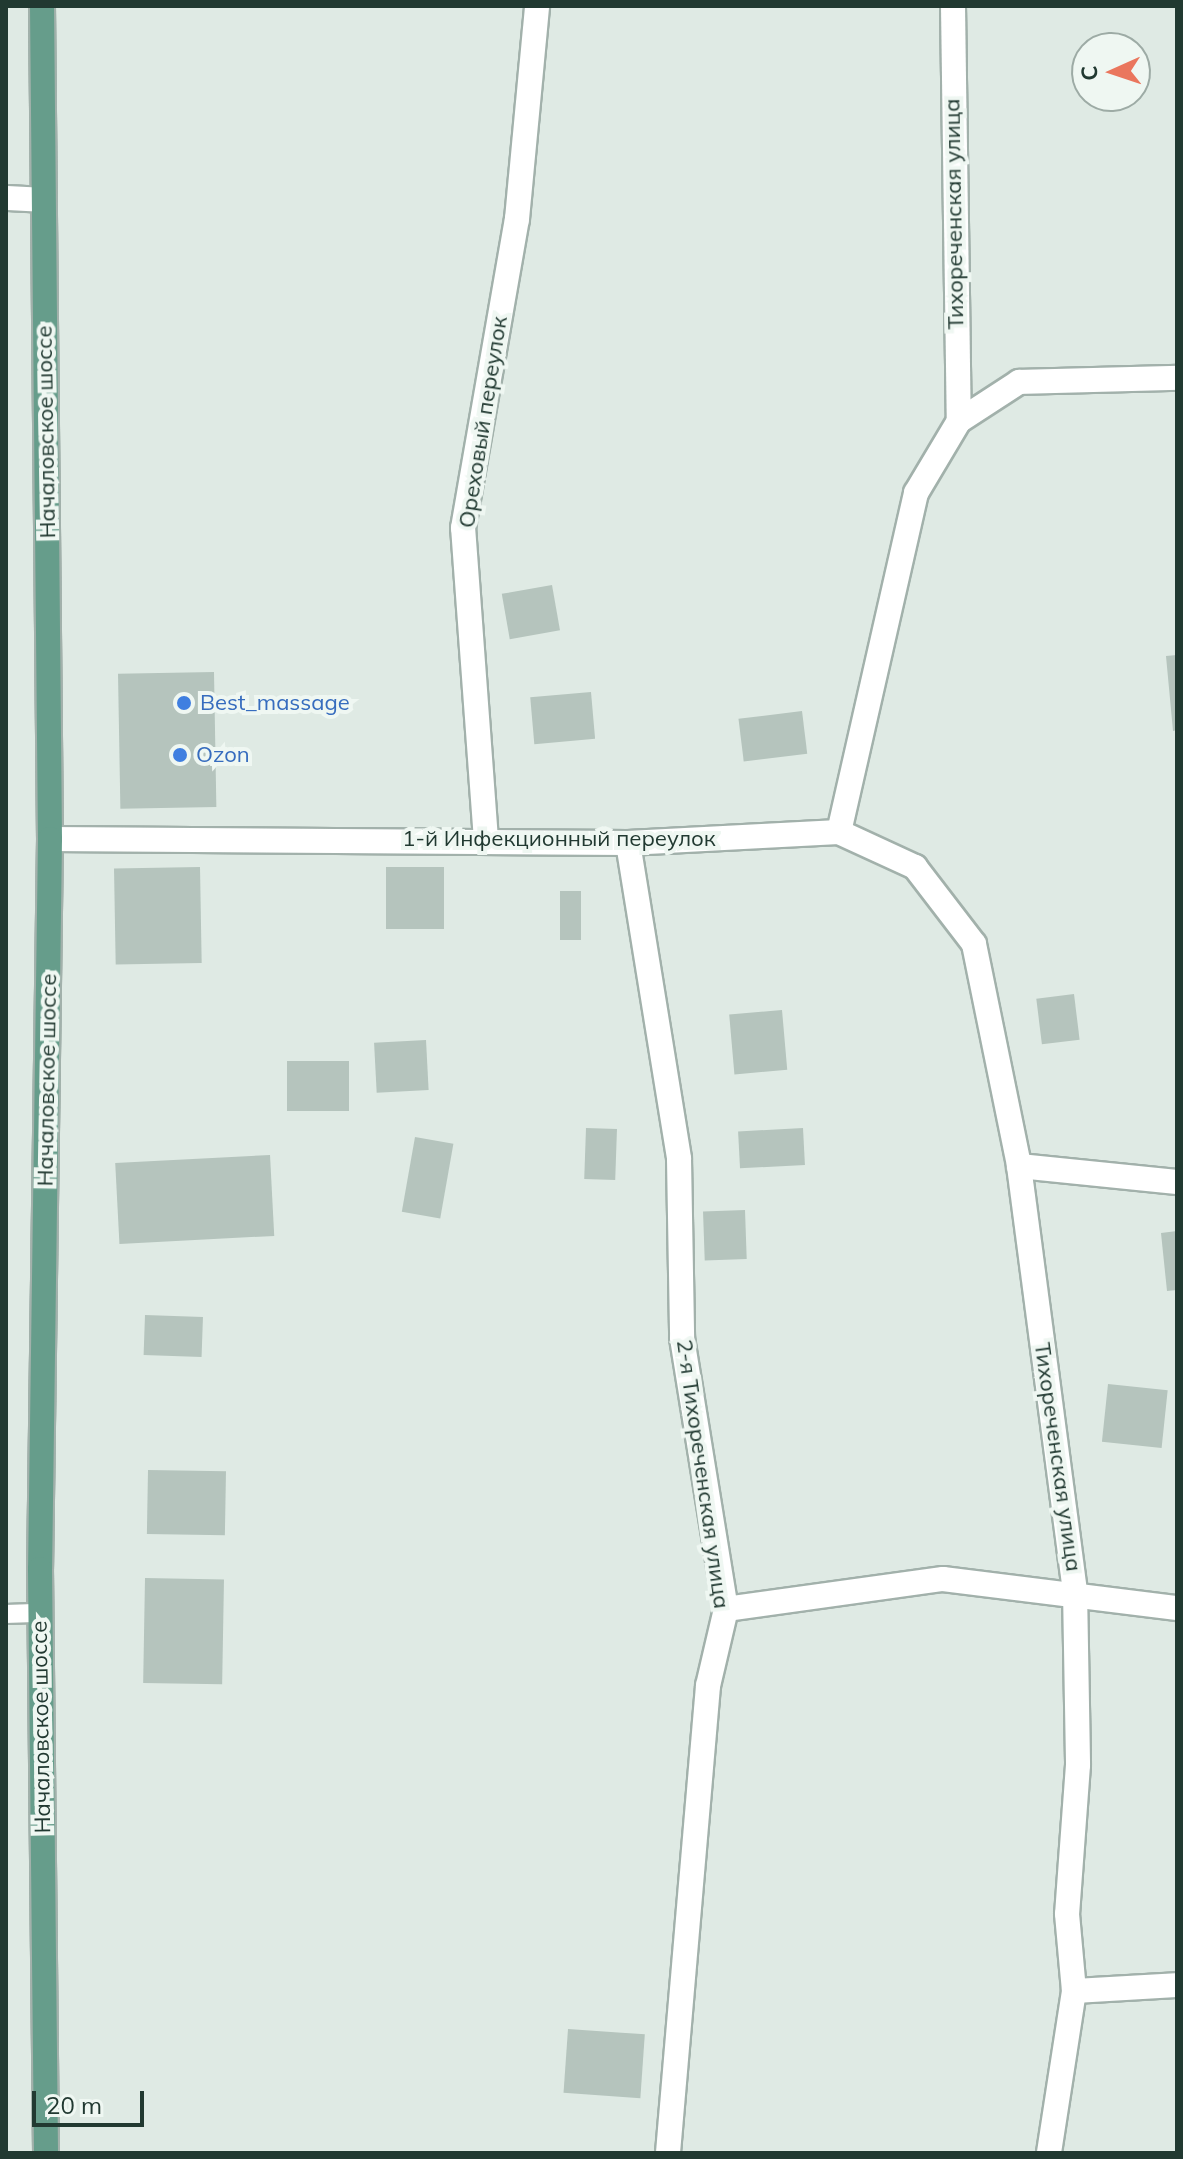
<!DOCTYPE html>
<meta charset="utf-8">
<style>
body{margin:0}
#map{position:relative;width:1183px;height:2159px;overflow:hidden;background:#dfeae4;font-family:Mulish,sans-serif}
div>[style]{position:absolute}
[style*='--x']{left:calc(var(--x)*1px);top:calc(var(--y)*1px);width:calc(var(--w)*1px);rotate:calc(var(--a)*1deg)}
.building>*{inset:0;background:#b5c4bd;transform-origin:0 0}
.roads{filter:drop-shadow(2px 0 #a2b1ab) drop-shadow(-2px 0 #a2b1ab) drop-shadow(0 2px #a2b1ab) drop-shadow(0 -2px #a2b1ab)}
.service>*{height:18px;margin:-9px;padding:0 9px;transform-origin:9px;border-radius:9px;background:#fff}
.minor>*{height:24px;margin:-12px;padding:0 12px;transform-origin:12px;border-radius:12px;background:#fff}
.primary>*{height:24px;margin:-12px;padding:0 12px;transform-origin:12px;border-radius:12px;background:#669d8b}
.dots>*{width:22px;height:22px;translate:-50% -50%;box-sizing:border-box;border:4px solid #eff7f2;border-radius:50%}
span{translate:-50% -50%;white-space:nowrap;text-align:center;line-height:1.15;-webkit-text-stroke:8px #eff7f2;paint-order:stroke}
.street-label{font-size:22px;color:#213931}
.shop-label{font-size:22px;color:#366cbe}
.left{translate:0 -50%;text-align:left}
.frame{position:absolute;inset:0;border:8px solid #213931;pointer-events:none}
.north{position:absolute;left:1071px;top:32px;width:80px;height:80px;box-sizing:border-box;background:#eff7f2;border:2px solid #9daba5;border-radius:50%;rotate:267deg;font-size:22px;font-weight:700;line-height:32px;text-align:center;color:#213931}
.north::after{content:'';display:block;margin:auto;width:28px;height:36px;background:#ea765d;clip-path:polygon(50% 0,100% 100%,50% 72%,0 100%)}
.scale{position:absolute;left:32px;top:2091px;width:112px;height:36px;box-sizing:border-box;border:4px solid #213931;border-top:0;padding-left:10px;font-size:24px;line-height:28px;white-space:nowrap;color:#213931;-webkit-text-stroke:6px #eff7f2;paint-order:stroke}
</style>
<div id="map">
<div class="building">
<i style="left:552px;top:585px;width:46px;height:51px;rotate:80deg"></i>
<i style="clip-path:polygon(1177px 655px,1177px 730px,1173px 731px,1166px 656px)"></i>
<i style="left:214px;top:672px;width:135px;height:96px;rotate:89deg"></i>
<i style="left:591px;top:692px;width:47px;height:61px;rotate:85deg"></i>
<i style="left:802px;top:711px;width:43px;height:64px;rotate:83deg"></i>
<i style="left:200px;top:867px;width:96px;height:86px;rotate:89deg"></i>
<i style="left:386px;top:867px;width:58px;height:62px"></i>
<i style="left:560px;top:891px;width:21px;height:49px"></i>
<i style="left:1074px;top:994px;width:46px;height:38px;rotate:83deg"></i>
<i style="left:782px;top:1010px;width:60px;height:53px;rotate:85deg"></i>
<i style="left:426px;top:1040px;width:50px;height:52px;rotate:87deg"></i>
<i style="left:287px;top:1061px;width:62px;height:50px"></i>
<i style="left:586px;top:1128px;width:31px;height:51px;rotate:2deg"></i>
<i style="left:803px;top:1128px;width:37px;height:65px;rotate:87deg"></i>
<i style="left:415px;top:1137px;width:39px;height:76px;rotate:10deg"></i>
<i style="left:270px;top:1155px;width:81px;height:155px;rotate:87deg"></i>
<i style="left:745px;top:1210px;width:49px;height:42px;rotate:88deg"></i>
<i style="clip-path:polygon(1177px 1231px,1177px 1290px,1167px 1291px,1161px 1233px)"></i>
<i style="left:145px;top:1315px;width:58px;height:40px;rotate:2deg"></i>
<i style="left:1108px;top:1384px;width:60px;height:58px;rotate:6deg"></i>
<i style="left:148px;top:1470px;width:78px;height:64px;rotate:1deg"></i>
<i style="left:145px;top:1578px;width:79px;height:105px;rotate:1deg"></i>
<i style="left:568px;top:2029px;width:77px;height:64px;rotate:4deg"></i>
</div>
<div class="roads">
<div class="service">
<i style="--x:6;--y:1614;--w:34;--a:-2"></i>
</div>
<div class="minor">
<i style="--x:953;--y:6;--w:415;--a:89.2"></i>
<i style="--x:6;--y:198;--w:37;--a:3"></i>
<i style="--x:839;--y:832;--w:84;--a:24.7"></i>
<i style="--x:915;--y:867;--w:97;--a:52.5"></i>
<i style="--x:974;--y:944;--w:227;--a:78.5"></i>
<i style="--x:1019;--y:1166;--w:428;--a:82.5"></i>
<i style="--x:1075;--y:1590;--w:175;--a:89"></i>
<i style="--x:1078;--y:1765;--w:149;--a:94.2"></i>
<i style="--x:1067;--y:1914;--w:77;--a:84.8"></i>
<i style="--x:1074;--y:1991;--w:164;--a:98.8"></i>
<i style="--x:50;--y:839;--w:578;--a:0.4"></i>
<i style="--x:628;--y:843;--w:211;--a:-3"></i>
<i style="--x:839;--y:832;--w:348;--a:-77.2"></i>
<i style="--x:916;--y:493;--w:84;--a:-59.2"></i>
<i style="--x:959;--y:421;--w:72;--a:-33"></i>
<i style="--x:1019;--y:382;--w:158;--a:-1.5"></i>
<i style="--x:486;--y:840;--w:313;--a:-94.2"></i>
<i style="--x:463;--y:528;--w:314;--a:-80.1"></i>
<i style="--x:517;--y:219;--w:214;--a:-84.6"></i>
<i style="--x:628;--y:843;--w:320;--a:80.8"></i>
<i style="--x:679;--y:1159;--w:179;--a:89"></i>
<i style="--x:682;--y:1338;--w:275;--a:80.8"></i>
<i style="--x:726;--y:1609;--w:79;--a:103.2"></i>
<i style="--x:708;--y:1686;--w:469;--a:94.9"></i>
<i style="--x:1019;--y:1166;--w:159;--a:5.8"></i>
<i style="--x:726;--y:1609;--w:219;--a:-7.9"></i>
<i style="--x:943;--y:1579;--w:236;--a:7.1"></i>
<i style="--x:1074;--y:1991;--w:103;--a:-3.3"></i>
</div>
<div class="primary">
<i style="--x:42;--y:6;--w:833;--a:89.45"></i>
<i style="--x:50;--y:839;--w:730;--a:90.78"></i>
<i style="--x:40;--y:1569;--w:584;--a:89.41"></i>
</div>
</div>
<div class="dots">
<i style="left:184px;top:703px;background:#3f7fe0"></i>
<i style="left:180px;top:755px;background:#3f7fe0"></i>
</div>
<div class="street-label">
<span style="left:954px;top:214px;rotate:-91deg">Тихореченская улица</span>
<span style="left:483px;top:422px;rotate:-81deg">Ореховый переулок</span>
<span style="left:46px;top:432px;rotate:-91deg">Началовское шоссе</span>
<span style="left:559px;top:839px">1-й Инфекционный переулок</span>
<span style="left:47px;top:1080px;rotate:-89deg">Началовское шоссе</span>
<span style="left:1058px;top:1457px;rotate:82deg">Тихореченская улица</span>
<span style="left:703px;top:1474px;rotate:82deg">2-я Тихореченская улица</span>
<span style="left:41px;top:1727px;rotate:-91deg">Началовское шоссе</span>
</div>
<div class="shop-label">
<span class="left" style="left:200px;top:703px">Best_massage</span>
<span class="left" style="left:196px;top:755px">Ozon</span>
</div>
<div class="frame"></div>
<div class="north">С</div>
<div class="scale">20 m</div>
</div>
